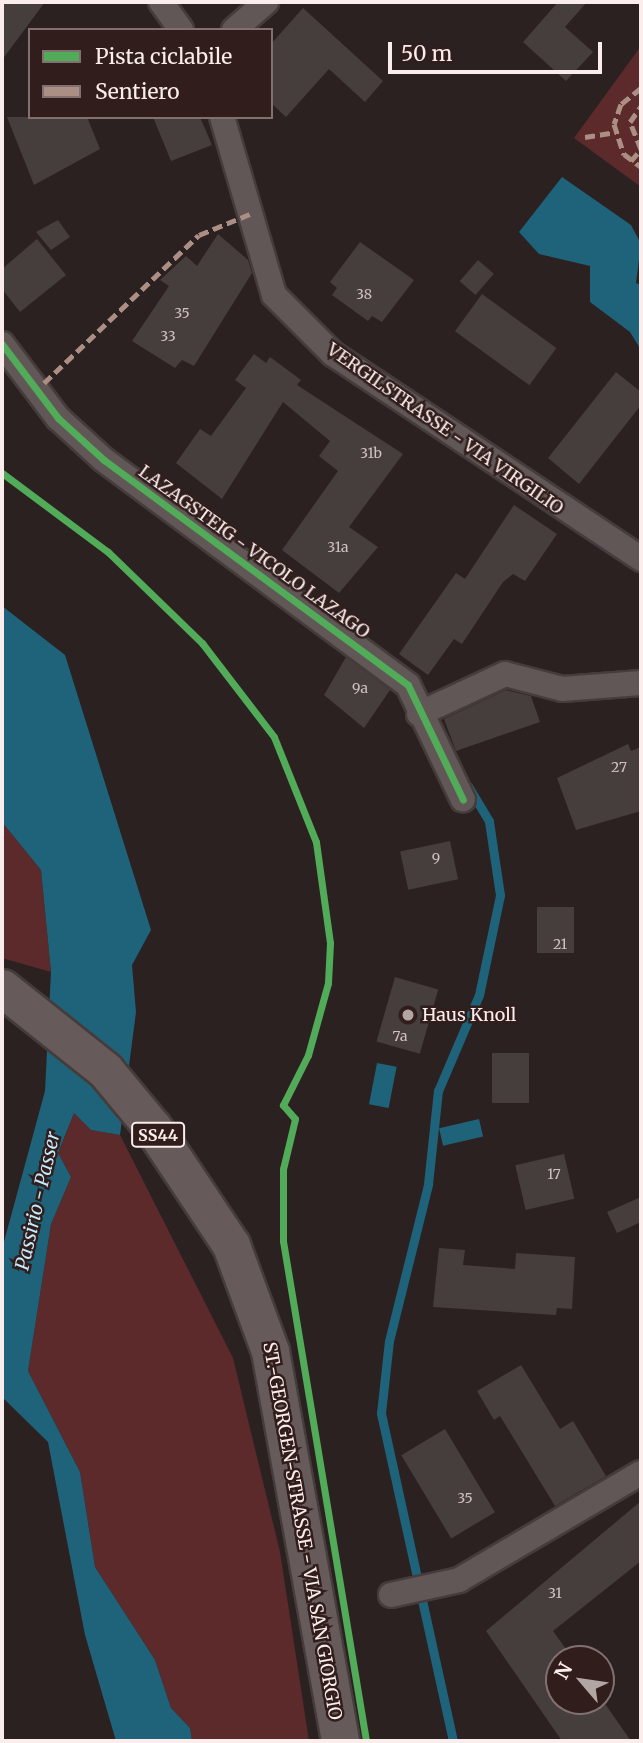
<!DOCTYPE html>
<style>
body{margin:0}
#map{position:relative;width:643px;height:1743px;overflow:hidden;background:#2b2121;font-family:Merriweather,serif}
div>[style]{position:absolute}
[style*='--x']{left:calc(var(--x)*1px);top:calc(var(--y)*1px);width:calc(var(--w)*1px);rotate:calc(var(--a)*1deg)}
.green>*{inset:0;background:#5c2a2b}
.water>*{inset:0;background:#1e637a;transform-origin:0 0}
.stream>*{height:9px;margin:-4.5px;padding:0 4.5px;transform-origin:4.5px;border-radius:4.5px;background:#1e637a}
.building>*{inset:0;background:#463d3d;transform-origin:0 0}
.roads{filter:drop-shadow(2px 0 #453c3c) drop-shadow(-2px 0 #453c3c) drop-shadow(0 2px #453c3c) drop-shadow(0 -2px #453c3c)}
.street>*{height:24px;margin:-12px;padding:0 12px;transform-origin:12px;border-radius:12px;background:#615757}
.primary>*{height:37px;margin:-18.5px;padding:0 18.5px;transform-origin:18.5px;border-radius:18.5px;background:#675a5a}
.quiet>*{height:5px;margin-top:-2.5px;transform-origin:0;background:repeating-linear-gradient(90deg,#ac8f84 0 10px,transparent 0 15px)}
.cycleway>*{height:7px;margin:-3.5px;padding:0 3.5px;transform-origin:3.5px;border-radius:3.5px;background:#51ab58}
.dots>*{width:19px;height:19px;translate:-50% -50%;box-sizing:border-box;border:4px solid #301d1c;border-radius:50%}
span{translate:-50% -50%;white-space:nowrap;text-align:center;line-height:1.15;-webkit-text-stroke:5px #301d1c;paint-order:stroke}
.number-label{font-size:14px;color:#cec1c0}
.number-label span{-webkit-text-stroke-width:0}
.shield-label span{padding:2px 5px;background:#301d1c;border:2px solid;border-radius:5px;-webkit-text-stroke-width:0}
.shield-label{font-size:16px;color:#fbedec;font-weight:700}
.street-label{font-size:18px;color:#fbedec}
.poi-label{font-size:18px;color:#fbedec}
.left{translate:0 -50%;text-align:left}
.water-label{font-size:19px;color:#c6ebfc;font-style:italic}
.frame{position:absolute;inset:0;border:4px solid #fbedec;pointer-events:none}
.legend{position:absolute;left:28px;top:28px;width:245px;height:91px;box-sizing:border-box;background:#301d1c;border:2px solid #81706f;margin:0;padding:9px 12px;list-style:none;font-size:21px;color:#fbedec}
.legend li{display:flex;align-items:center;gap:14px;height:35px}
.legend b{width:35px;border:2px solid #81706f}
.north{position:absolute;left:545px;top:1645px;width:70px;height:70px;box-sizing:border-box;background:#301d1c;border:2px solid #81706f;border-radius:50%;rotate:299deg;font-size:19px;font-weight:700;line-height:28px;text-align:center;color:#fbedec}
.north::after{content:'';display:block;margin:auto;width:24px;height:32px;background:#b2a6a5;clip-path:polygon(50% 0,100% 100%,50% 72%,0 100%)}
.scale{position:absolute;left:388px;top:42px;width:214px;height:32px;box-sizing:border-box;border:4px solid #fbedec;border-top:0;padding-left:9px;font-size:21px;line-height:24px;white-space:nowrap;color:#fbedec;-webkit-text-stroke:5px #301d1c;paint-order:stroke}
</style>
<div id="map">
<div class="green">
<i style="clip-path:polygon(641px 46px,641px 187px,574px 138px)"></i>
<i style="clip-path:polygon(2px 822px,41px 870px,51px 972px,2px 958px)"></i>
<i style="clip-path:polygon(74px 1113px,91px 1130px,120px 1135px,233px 1358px,280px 1552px,309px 1741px,192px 1741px,190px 1728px,171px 1708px,155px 1660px,95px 1567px,80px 1472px,28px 1371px,51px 1224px,71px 1177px,58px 1153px)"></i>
</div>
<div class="water">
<i style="clip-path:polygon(562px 177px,631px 225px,641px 244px,636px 283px,641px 285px,641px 350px,630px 332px,590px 302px,590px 266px,539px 254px,519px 232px)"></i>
<i style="clip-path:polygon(2px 606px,65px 655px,151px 930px,132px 965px,136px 1012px,120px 1135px,91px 1130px,74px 1113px,58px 1153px,71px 1177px,51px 1224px,28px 1371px,80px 1472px,95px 1567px,155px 1660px,171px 1708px,190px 1728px,192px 1741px,116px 1741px,85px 1635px,48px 1442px,2px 1397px,2px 1249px,45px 1091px,51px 972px,41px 870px,2px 822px)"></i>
<i style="left:377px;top:1063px;width:20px;height:42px;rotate:11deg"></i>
<i style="left:479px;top:1119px;width:18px;height:41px;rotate:77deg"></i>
</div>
<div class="stream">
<i style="--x:453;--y:1741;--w:336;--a:-102.4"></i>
<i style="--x:381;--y:1413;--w:72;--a:-83.7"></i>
<i style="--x:389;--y:1341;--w:162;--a:-76"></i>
<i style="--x:428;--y:1184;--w:94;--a:-83.9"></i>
<i style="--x:438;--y:1091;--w:104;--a:-66.9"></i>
<i style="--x:479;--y:995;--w:102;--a:-78.1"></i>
<i style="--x:500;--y:895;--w:75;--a:-98.5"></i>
<i style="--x:489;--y:821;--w:41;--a:-121"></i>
</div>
<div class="building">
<i style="clip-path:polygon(2px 2px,45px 2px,2px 60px)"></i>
<i style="clip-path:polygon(558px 2px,587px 2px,565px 27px,593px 52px,566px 81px,523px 42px)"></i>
<i style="clip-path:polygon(303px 8px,383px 81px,365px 102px,329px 69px,286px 117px,271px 103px,271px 44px)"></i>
<i style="clip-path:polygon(7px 117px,87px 117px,100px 149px,34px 185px)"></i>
<i style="clip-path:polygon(153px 117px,200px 117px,212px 145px,171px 161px)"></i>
<i style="clip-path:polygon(58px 220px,70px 237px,51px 250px,36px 232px)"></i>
<i style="clip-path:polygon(218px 234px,248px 260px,252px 273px,194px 366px,182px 360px,175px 368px,132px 341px,169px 286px,160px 280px,186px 256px,197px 266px)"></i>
<i style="clip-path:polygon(37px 239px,66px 275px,20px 312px,2px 289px,2px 269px)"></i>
<i style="clip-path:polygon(360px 242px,414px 280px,382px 322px,372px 316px,368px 321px,332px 295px,337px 288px,330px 282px)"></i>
<i style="left:478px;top:260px;width:21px;height:28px;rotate:41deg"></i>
<i style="left:482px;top:294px;width:92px;height:46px;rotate:36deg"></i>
<i style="clip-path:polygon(254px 354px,266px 363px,270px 357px,301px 380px,297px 385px,403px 454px,349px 527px,378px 547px,339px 593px,282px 550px,338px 471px,319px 456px,330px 441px,283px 402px,222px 499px,176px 463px,200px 429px,211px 436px,246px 388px,235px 380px)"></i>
<i style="clip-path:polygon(616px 372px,641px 392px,641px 405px,579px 484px,548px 458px)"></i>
<i style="clip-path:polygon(514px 505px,557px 534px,525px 581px,513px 574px,503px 582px,462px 644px,454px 639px,428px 675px,399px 654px,456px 573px,465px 579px)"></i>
<i style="clip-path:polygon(346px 657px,390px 690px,364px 728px,324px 695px)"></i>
<i style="clip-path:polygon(506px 690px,531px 696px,540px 722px,456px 751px,444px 719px)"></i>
<i style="clip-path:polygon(628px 744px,631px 751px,641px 747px,641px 811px,576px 830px,557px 778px)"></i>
<i style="left:450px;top:841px;width:39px;height:51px;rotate:78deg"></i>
<i style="left:537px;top:907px;width:37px;height:46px"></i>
<i style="left:395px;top:977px;width:45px;height:67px;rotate:16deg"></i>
<i style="left:492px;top:1053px;width:37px;height:50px"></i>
<i style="left:564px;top:1154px;width:46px;height:50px;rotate:77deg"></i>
<i style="clip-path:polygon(641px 1197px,641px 1222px,617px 1233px,607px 1212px)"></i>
<i style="clip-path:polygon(439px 1248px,465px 1250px,463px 1265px,515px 1269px,516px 1253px,575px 1257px,572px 1309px,557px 1308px,556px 1315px,433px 1307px)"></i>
<i style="clip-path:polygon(521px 1365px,560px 1429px,573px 1421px,606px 1476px,555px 1506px,500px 1416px,494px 1420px,477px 1391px)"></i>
<i style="left:445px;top:1429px;width:97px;height:51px;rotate:59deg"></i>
<i style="clip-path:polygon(641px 1501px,641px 1561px,553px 1631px,573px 1659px,559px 1659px,559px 1701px,601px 1698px,631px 1741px,562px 1741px,486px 1631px)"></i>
</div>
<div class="roads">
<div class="street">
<i style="--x:161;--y:2;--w:34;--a:54"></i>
<i style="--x:234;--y:30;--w:43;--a:-41.2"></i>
<i style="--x:222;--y:117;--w:185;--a:73.7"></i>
<i style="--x:274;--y:295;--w:83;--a:45"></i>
<i style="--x:333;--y:354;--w:370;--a:33.6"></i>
<i style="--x:2;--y:344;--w:93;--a:52.9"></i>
<i style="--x:58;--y:418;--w:62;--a:42.4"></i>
<i style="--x:104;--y:460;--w:378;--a:36.5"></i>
<i style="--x:408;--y:685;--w:127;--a:64.4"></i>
<i style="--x:419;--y:714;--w:95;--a:-24.9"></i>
<i style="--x:505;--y:674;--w:59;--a:14.7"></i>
<i style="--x:562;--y:689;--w:79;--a:-4.3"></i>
<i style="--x:391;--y:1595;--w:70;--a:-12.4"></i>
<i style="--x:459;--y:1580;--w:211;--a:-30.5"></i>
</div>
<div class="primary">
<i style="--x:2;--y:988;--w:132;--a:38.5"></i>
<i style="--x:105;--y:1070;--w:75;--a:50.4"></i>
<i style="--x:153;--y:1128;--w:141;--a:56.3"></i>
<i style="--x:231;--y:1245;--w:113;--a:69.8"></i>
<i style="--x:270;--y:1351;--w:396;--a:79.8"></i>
</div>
</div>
<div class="quiet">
<i style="--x:641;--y:88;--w:26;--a:141"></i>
<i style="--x:621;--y:104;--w:21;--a:109"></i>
<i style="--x:614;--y:124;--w:32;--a:72"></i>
<i style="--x:624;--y:154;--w:21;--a:37"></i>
<i style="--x:585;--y:137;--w:30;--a:-9"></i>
<i style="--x:631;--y:161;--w:16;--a:-50"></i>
<i style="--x:641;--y:149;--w:29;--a:-112"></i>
<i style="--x:630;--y:122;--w:19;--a:-55"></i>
<i style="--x:44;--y:383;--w:214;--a:-43.7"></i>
<i style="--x:199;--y:235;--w:55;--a:-22.4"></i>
</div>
<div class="cycleway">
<i style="--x:2;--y:344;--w:93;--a:52.9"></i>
<i style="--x:58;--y:418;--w:62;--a:42.4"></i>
<i style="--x:104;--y:460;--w:378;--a:36.5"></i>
<i style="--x:408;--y:685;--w:127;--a:64.4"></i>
<i style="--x:2;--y:473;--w:132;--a:36.7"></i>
<i style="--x:108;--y:552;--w:131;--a:44.1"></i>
<i style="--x:202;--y:643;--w:118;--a:52.5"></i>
<i style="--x:274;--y:737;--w:113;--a:68.2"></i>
<i style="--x:316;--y:842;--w:102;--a:82.1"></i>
<i style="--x:330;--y:943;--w:40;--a:92.9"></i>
<i style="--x:328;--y:983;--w:75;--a:105.5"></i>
<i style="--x:308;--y:1055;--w:56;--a:116.6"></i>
<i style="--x:283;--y:1105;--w:18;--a:49"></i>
<i style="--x:295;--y:1119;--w:51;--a:103.5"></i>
<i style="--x:283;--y:1169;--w:72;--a:90"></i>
<i style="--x:283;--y:1241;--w:507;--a:80.57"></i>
</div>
<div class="dots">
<i style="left:408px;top:1015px;background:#b2a6a5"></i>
</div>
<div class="number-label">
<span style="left:364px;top:294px">38</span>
<span style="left:182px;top:313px">35</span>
<span style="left:168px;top:336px">33</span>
<span style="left:371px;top:453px">31b</span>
<span style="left:338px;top:547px">31a</span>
<span style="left:360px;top:688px">9a</span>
<span style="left:619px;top:767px">27</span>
<span style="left:436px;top:858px">9</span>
<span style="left:560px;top:944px">21</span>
<span style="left:400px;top:1036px">7a</span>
<span style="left:554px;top:1174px">17</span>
<span style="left:465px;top:1498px">35</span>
<span style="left:555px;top:1593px">31</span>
</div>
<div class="shield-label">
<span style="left:158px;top:1135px">SS44</span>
</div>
<div class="street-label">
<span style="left:445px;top:429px;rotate:35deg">VERGILSTRASSE - VIA VIRGILIO</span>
<span style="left:254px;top:552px;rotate:36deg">LAZAGSTEIG - VICOLO LAZAGO</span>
<span style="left:302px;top:1531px;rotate:80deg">ST.-GEORGEN-STRASSE - VIA SAN GIORGIO</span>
</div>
<div class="poi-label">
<span class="left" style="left:422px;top:1015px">Haus Knoll</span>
</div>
<div class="water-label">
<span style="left:38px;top:1201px;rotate:-77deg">Passirio - Passer</span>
</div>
<div class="frame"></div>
<ul class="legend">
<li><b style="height:9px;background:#51ab58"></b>Pista ciclabile</li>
<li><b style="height:9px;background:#ac8f84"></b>Sentiero</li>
</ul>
<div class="north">N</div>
<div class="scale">50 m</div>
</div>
